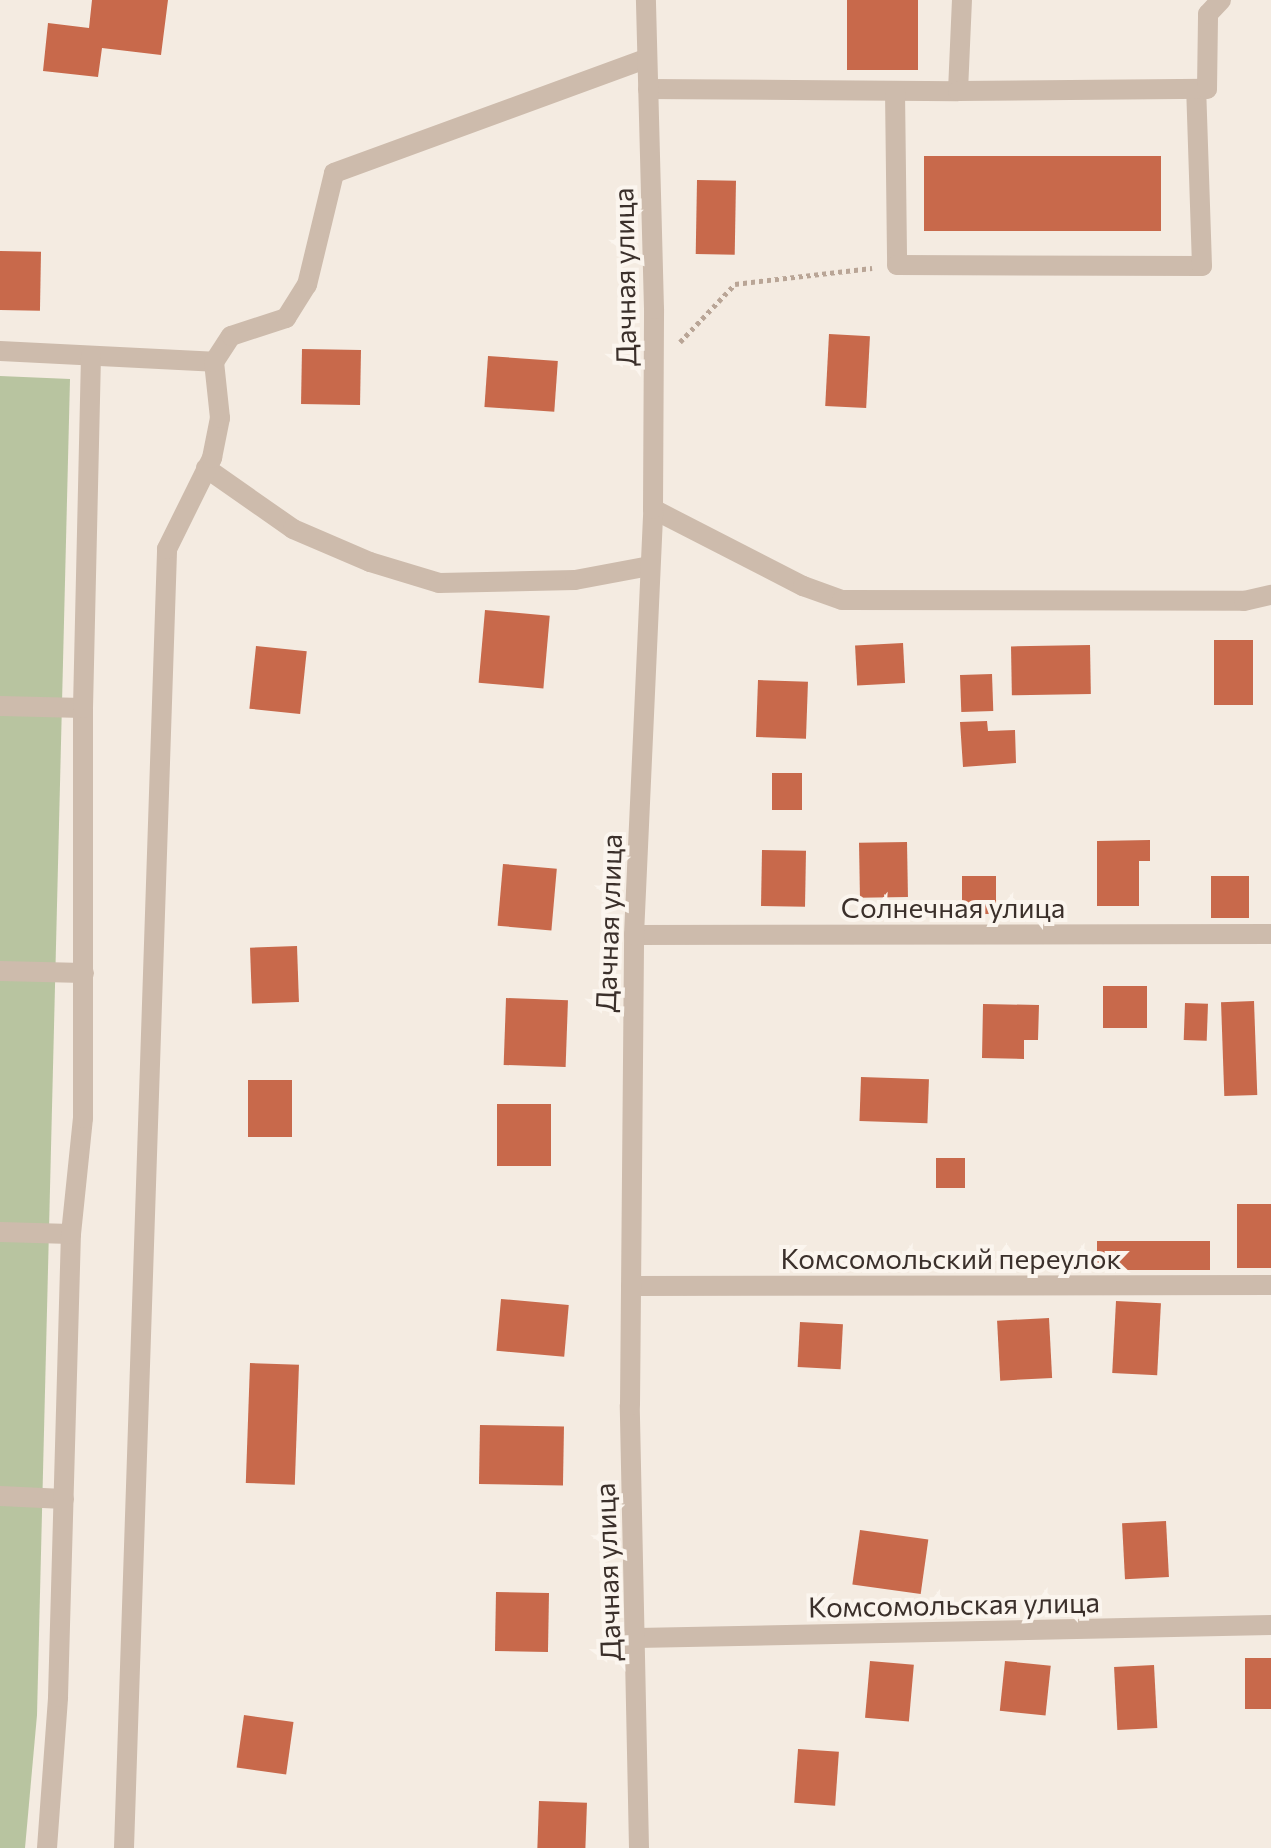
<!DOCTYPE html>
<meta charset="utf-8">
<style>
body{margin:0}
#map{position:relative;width:1271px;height:1848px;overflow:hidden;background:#f4ebe1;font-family:Commissioner,sans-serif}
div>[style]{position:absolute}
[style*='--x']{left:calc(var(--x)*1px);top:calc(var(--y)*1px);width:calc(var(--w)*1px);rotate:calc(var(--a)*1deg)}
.green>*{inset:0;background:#b8c4a0}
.building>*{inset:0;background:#c8694b;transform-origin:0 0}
.path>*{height:5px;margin-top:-2.5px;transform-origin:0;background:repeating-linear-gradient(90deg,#b9a596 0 4px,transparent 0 8px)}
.minor>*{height:20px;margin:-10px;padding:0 10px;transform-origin:10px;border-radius:10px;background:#cdbbac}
span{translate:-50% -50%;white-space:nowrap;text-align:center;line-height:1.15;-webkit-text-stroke:8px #fbf5ee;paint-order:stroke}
.street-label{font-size:28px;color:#3b302b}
</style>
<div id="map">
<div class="green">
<i style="clip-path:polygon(0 376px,70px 379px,37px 1715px,25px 1848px,0 1848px)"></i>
</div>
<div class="building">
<i style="clip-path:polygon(92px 0,168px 0,161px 55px,102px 48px,98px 77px,43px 71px,48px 23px,89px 28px)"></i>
<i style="left:847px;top:0;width:71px;height:70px"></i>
<i style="left:924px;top:156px;width:237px;height:75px"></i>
<i style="left:697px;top:180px;width:39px;height:74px;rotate:1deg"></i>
<i style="left:0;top:251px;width:41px;height:59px;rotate:1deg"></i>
<i style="left:829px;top:334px;width:41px;height:72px;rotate:3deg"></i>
<i style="left:302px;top:349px;width:59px;height:55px;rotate:1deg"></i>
<i style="left:488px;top:356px;width:70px;height:51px;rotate:4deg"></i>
<i style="left:485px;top:610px;width:65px;height:73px;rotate:5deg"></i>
<i style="left:1253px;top:640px;width:65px;height:39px;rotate:90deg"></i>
<i style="left:903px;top:643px;width:40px;height:48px;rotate:87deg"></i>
<i style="left:1090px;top:645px;width:49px;height:79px;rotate:89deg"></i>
<i style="left:256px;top:646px;width:51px;height:63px;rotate:6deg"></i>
<i style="left:992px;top:674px;width:37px;height:32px;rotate:88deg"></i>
<i style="left:758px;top:680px;width:50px;height:57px;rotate:2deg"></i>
<i style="clip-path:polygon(987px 721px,988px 731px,1015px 730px,1016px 763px,963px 767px,960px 722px)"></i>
<i style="left:772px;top:773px;width:30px;height:37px"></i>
<i style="clip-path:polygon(1150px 840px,1150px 861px,1139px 861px,1139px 906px,1097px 906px,1097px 841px)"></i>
<i style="left:907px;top:842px;width:55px;height:48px;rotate:89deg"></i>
<i style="left:762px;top:850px;width:44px;height:56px;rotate:1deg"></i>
<i style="left:503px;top:864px;width:54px;height:62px;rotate:5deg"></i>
<i style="left:962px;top:876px;width:34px;height:38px"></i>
<i style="left:1211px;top:876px;width:38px;height:42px"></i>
<i style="left:297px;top:946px;width:56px;height:47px;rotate:88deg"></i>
<i style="left:1147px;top:986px;width:42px;height:44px;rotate:90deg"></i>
<i style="left:506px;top:998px;width:62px;height:67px;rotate:2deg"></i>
<i style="left:1254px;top:1001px;width:94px;height:33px;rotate:88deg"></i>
<i style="left:1185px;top:1003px;width:23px;height:37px;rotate:2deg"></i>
<i style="clip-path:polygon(983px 1004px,1039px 1005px,1038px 1040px,1024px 1040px,1024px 1059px,982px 1058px)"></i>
<i style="left:861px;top:1077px;width:68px;height:44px;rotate:2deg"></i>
<i style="left:248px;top:1080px;width:44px;height:57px"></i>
<i style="left:497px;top:1104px;width:54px;height:62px"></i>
<i style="left:936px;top:1158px;width:29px;height:30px"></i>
<i style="left:1271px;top:1204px;width:64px;height:34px;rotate:90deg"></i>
<i style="left:1097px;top:1241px;width:113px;height:29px"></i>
<i style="left:501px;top:1299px;width:68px;height:52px;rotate:5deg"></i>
<i style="left:1116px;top:1301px;width:45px;height:72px;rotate:3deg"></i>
<i style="left:1049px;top:1318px;width:60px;height:52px;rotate:87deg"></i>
<i style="left:800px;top:1322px;width:43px;height:45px;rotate:3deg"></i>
<i style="left:250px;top:1363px;width:49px;height:120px;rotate:2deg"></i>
<i style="left:480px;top:1425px;width:84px;height:59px;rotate:1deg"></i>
<i style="left:1166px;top:1521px;width:56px;height:44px;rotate:87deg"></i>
<i style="left:860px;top:1530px;width:69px;height:55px;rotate:8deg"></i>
<i style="left:496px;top:1592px;width:53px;height:59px;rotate:1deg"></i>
<i style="left:1245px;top:1658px;width:26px;height:51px"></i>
<i style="left:870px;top:1661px;width:44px;height:57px;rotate:5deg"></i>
<i style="left:1005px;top:1661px;width:46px;height:50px;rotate:6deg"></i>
<i style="left:1154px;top:1665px;width:63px;height:40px;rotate:87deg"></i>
<i style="left:244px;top:1715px;width:50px;height:53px;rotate:8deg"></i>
<i style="left:798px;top:1749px;width:41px;height:54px;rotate:4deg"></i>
<i style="left:539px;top:1801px;width:48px;height:47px;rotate:2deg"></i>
</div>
<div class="path">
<i style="--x:680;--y:342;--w:80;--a:-46.5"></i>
<i style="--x:735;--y:284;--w:138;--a:-6.7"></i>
</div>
<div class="minor">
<i style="--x:648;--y:89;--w:310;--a:0.4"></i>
<i style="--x:958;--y:91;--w:91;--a:-87.5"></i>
<i style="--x:895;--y:91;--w:174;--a:89.3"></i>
<i style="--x:897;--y:265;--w:305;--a:0.2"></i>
<i style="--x:1202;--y:266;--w:177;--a:-91.9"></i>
<i style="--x:958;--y:91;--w:249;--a:-0.5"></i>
<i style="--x:1207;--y:89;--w:75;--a:-89.2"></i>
<i style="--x:1208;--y:14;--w:19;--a:-47"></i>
<i style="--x:0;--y:351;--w:214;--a:2.9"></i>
<i style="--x:206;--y:468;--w:106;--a:35"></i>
<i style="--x:293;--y:529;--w:84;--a:23.2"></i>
<i style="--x:370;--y:562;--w:72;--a:16.9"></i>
<i style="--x:439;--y:583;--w:136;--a:-1.3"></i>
<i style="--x:575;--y:580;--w:76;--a:-10.6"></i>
<i style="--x:653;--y:509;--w:169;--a:27.2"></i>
<i style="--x:803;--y:586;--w:41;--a:19.7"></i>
<i style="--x:842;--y:600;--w:402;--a:0.1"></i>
<i style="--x:1244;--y:601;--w:28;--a:-13"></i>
<i style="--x:0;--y:706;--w:83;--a:1.4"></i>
<i style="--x:634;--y:935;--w:637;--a:-0.09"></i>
<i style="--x:0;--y:971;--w:84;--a:1.4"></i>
<i style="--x:0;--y:1232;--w:71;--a:1.6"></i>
<i style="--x:631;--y:1286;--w:640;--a:-0.09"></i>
<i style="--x:0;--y:1496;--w:64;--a:2.7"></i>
<i style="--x:637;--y:1638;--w:634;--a:-1.17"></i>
<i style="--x:47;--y:1848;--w:151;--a:-85.8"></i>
<i style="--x:58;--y:1697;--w:463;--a:-88.4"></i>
<i style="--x:71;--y:1234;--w:117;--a:-84.1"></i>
<i style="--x:83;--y:1118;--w:410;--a:-90"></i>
<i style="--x:83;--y:708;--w:352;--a:-88.7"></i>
<i style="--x:124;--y:1848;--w:1300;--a:-88.1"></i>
<i style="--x:167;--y:549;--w:102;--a:-63.7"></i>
<i style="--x:212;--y:458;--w:41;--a:-78.7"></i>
<i style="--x:220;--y:418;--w:56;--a:-96.1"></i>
<i style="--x:214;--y:362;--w:31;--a:-57"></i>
<i style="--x:231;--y:336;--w:58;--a:-18.1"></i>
<i style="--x:286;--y:318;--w:39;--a:-58"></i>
<i style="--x:307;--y:285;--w:115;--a:-76.4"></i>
<i style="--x:334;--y:173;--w:332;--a:-20.1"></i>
<i style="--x:639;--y:1848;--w:443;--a:-91.2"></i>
<i style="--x:630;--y:1405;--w:470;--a:-89.5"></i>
<i style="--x:634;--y:935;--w:426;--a:-87.4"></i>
<i style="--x:653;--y:509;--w:200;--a:-89.7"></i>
<i style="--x:654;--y:309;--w:309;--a:-91.5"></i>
</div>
<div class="street-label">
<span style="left:624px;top:277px;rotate:-91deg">Дачная улица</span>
<span style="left:953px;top:907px">Солнечная улица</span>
<span style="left:608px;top:923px;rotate:-88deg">Дачная улица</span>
<span style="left:951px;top:1258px">Комсомольский переулок</span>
<span style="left:607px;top:1572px;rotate:-92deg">Дачная улица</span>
<span style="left:954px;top:1604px;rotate:-1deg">Комсомольская улица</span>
</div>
</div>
